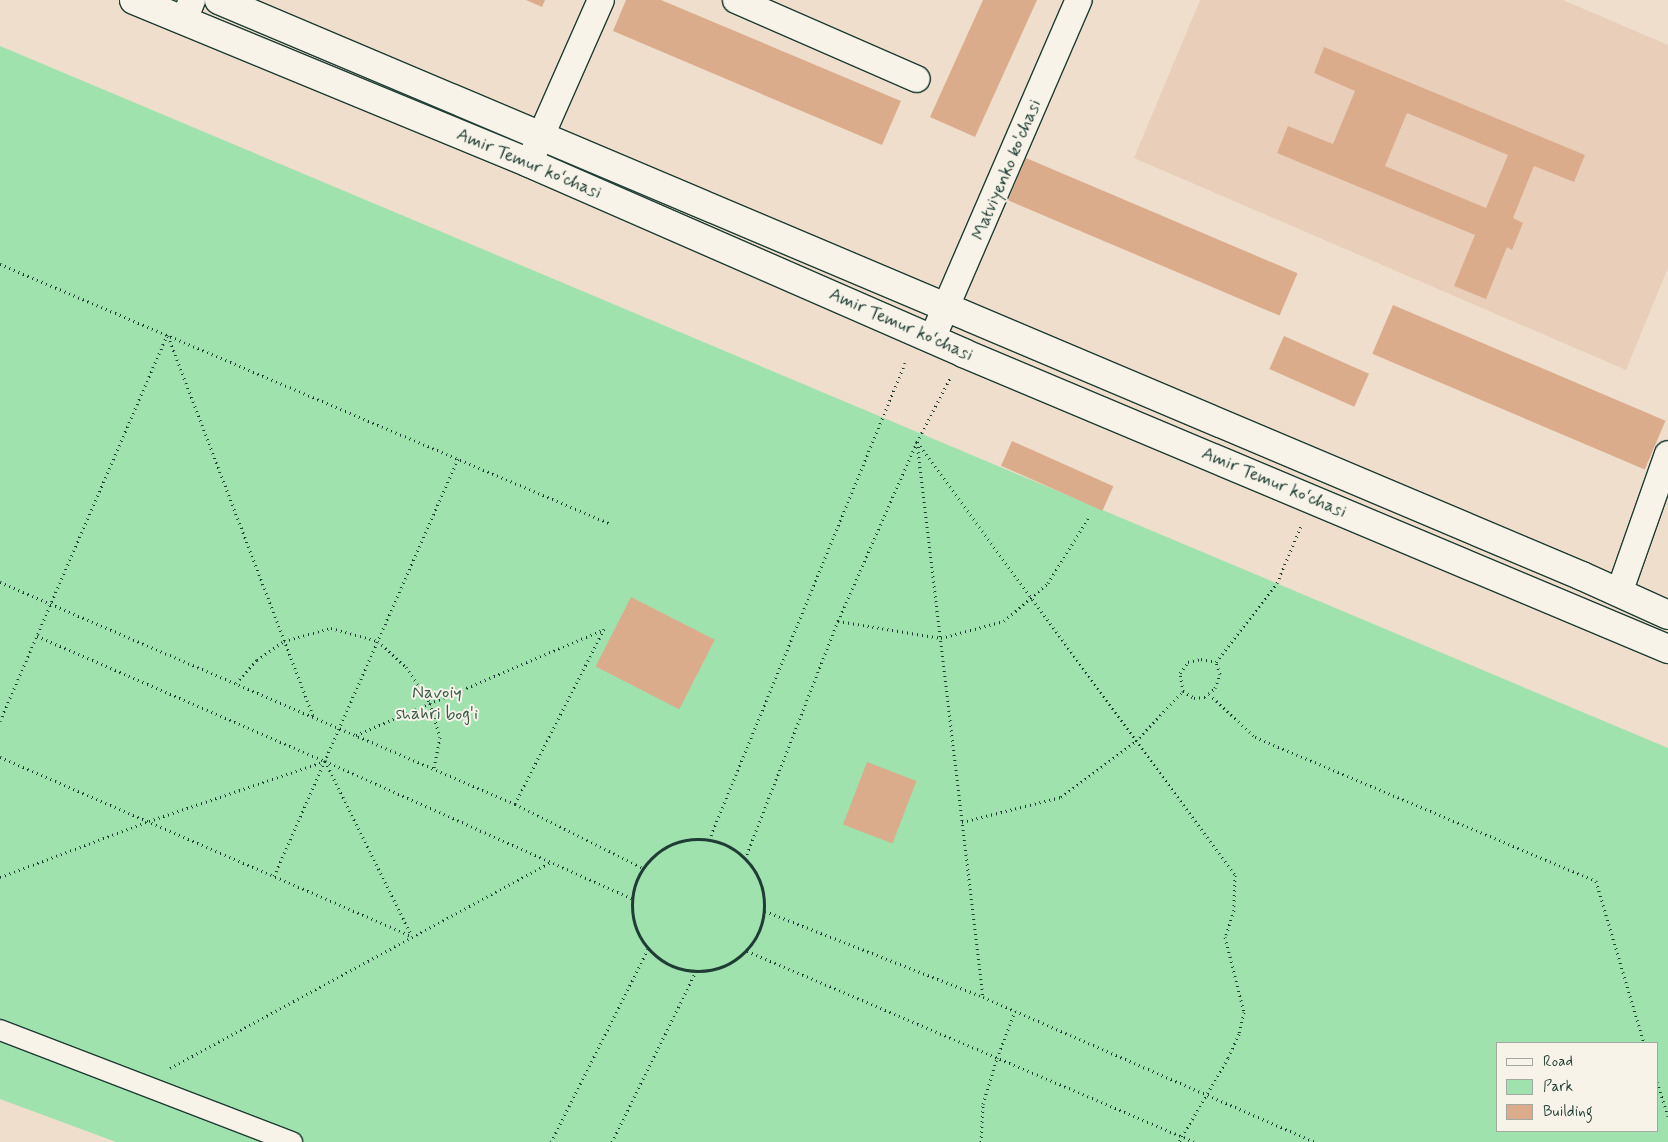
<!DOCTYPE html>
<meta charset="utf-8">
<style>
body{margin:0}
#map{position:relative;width:1668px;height:1142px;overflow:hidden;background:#efdecc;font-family:Mynerve,sans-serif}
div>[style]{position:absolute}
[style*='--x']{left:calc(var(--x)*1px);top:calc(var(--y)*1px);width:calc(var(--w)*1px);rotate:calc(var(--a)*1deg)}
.built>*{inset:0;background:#e9cfb9}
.green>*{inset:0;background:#9fe2ad}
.building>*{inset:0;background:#dbac8c;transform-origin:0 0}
.path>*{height:3px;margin-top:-1.5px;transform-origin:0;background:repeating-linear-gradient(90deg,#1f3d34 0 1px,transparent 0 5px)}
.path>.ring{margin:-1.5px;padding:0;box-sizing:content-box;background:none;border:3px solid #1f3d34;border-radius:50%}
.roads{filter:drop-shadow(1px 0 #1f3d34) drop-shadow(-1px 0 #1f3d34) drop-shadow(0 1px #1f3d34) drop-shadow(0 -1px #1f3d34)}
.pedestrian>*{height:20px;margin:-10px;padding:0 10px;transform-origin:10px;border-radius:10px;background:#f7f3e8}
.minor>*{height:26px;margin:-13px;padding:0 13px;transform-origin:13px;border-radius:13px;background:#f7f3e8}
.secondary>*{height:28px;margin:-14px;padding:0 14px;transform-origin:14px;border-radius:14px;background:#f7f3e8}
span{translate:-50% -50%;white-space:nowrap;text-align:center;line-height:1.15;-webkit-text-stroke:4px #f7f3e8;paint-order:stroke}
.street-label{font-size:18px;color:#1f3d34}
.park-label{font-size:18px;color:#395e4c}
.legend{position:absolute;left:1496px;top:1042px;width:162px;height:90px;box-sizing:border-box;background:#f7f3e8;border:1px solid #a1aaa0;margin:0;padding:6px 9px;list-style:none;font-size:15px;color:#1f3d34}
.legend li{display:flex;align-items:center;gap:10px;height:25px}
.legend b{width:25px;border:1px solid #a1aaa0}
</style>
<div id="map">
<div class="built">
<i style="clip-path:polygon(1200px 0,1563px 0,1668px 45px,1668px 268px,1626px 370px,1134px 158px)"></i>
</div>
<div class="green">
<i style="clip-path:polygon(evenodd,0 46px,1668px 748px,1668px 1142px,116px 1142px,0 1099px,0 46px,1497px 1043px,1657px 1043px,1657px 1131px,1497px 1131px,1497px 1043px)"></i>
</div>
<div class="building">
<i style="clip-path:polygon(526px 0,545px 0,542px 7px)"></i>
<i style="clip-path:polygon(626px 0,661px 0,901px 101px,882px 145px,613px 31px)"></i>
<i style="clip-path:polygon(983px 0,1037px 0,975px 137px,930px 117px)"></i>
<i style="clip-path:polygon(evenodd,1324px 47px,1585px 155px,1574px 182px,1534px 166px,1513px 218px,1523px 223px,1512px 250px,1507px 247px,1486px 299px,1454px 286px,1475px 235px,1277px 153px,1288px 126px,1333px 144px,1355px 91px,1314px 73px,1324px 47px,1407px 113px,1508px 155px,1486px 208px,1385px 166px,1407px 113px)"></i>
<i style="left:1026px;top:158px;width:295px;height:46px;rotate:23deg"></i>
<i style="left:1393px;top:305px;width:296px;height:53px;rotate:23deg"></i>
<i style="left:1284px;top:336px;width:93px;height:36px;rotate:24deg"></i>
<i style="left:1012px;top:441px;width:111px;height:27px;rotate:24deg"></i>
<i style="left:631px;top:597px;width:94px;height:78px;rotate:27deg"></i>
<i style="left:867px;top:762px;width:53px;height:67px;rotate:21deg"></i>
</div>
<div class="path">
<i style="--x:0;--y:264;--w:664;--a:23.05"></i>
<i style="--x:168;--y:336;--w:406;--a:69.1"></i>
<i style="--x:917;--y:442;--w:537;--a:53.71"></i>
<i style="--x:1235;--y:875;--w:35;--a:92"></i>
<i style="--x:1234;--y:910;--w:28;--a:108"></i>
<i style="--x:1225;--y:937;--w:77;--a:75.8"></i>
<i style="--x:1244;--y:1012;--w:23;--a:103"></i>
<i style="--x:1239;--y:1034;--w:26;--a:115"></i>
<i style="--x:1228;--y:1058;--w:97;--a:120.3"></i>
<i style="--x:917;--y:442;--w:559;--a:83.22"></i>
<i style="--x:0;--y:582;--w:561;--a:23.32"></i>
<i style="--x:515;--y:804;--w:143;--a:26.6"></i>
<i style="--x:838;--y:621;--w:104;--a:9.4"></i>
<i style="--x:941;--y:638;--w:65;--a:-15.1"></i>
<i style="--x:1004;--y:621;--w:58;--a:-40.8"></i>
<i style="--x:1048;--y:583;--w:78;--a:-58.2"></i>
<i style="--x:37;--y:636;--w:314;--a:23.5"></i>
<i style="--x:325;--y:761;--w:338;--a:24.1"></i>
<i style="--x:236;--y:683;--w:31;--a:-48"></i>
<i style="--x:257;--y:660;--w:33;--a:-35"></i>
<i style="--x:284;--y:641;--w:49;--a:-15.5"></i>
<i style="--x:331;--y:628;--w:49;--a:15.5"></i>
<i style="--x:378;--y:641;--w:38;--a:43"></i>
<i style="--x:406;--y:667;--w:43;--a:56.3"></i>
<i style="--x:430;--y:703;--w:35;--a:74"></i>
<i style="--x:440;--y:737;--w:33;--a:101"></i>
<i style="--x:1183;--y:691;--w:13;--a:32"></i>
<i style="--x:1194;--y:698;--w:11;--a:-5"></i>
<i style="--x:1205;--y:697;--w:13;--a:-42"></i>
<i style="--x:1215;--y:688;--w:15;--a:-70"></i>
<i style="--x:1220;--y:674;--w:13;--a:-108"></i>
<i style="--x:1209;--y:694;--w:63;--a:43.1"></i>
<i style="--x:1255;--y:737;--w:370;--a:22.9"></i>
<i style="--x:1596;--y:881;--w:169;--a:73.5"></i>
<i style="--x:0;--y:721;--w:421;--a:-66.6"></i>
<i style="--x:356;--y:735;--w:270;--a:-23.1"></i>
<i style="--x:604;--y:629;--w:196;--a:117"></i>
<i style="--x:0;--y:757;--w:449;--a:23.5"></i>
<i style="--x:962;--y:822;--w:102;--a:-14.2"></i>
<i style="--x:1061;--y:797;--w:94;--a:-36.7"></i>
<i style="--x:1136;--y:741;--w:69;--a:-46.8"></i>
<i style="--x:1183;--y:691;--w:18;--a:-99"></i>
<i style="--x:1180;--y:673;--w:14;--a:-54"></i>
<i style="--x:1188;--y:662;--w:13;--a:-13"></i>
<i style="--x:1201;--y:659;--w:15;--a:11"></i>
<i style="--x:1216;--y:662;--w:100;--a:-52.3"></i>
<i style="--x:1277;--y:583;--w:62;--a:-67.2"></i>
<i class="ring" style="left:632px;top:839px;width:129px;height:129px"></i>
<i style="--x:709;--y:840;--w:516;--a:-67.66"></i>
<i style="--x:745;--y:859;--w:256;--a:-68.7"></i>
<i style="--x:838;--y:621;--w:196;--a:-66.2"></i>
<i style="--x:917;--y:442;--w:72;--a:-62.7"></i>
<i style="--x:274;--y:876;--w:456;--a:-66.2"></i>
<i style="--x:0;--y:877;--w:159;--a:-20.6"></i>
<i style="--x:149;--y:821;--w:186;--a:-18.8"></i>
<i style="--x:325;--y:761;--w:195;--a:63.6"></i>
<i style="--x:765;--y:911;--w:234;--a:21.5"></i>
<i style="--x:983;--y:997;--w:362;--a:23.6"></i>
<i style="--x:747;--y:951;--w:486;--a:23.1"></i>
<i style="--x:170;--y:1068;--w:433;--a:-28.4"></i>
<i style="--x:1657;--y:1082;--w:36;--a:72"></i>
<i style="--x:551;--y:1142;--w:216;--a:-63.3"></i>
<i style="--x:612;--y:1142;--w:191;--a:-63.8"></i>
<i style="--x:981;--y:1142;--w:38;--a:-87"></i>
<i style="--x:983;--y:1104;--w:48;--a:-73.1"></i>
<i style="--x:997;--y:1058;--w:50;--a:-69"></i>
</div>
<div class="roads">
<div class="pedestrian">
<i style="--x:0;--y:1030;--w:313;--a:21"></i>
</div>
<div class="minor">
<i style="--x:736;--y:0;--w:197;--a:23.6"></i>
<i style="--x:184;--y:20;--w:22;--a:-68"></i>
<i style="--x:529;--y:163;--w:178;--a:-66.2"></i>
<i style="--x:932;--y:339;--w:369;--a:-66.6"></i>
<i style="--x:1619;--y:593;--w:147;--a:-70.6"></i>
</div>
<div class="secondary">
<i style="--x:134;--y:0;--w:427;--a:22.4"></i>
<i style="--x:529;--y:163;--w:474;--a:23.6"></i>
<i style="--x:963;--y:353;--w:765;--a:22.78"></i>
<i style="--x:219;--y:0;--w:1480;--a:22.91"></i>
<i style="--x:1582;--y:576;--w:94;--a:24.4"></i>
</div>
</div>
<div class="street-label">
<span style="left:529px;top:164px;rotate:23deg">Amir Temur ko‘chasi</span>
<span style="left:1007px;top:170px;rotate:-67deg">Matviyenko ko'chasi</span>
<span style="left:901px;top:325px;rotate:24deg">Amir Temur ko‘chasi</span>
<span style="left:1274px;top:483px;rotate:23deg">Amir Temur ko‘chasi</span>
</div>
<div class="park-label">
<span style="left:437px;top:704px">Navoiy<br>shahri bog'i</span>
</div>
<ul class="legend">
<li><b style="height:6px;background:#f7f3e8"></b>Road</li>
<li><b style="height:14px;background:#9fe2ad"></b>Park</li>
<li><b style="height:14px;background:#dbac8c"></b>Building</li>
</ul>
</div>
